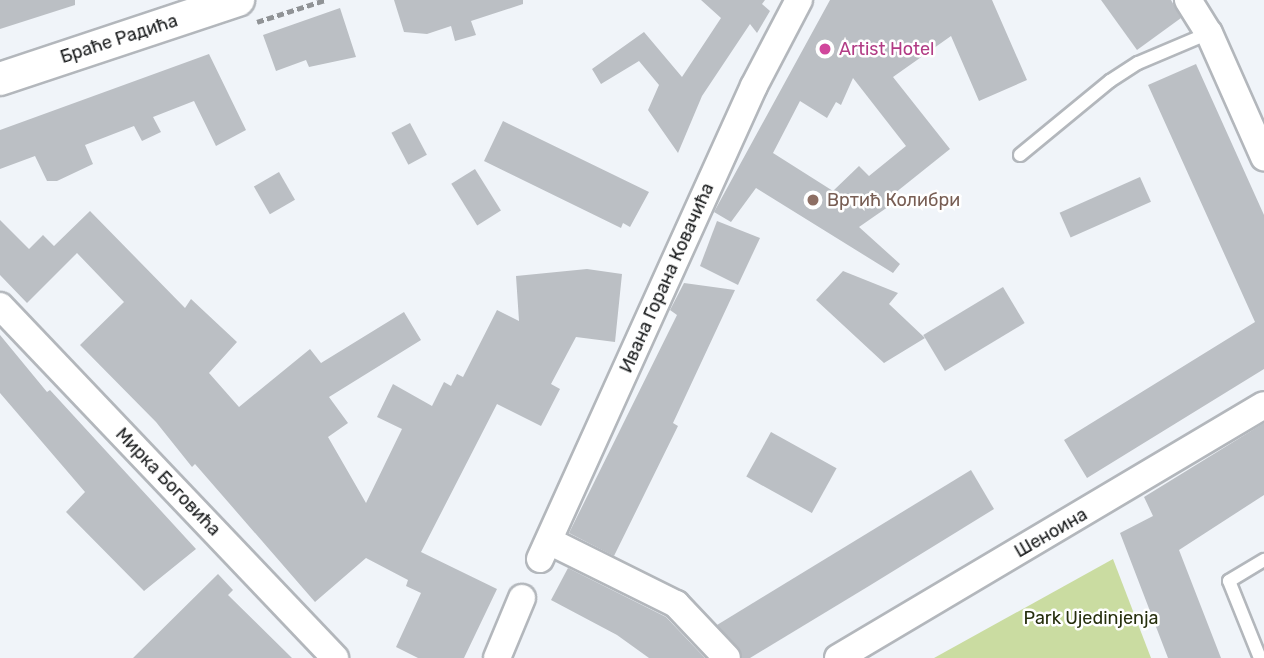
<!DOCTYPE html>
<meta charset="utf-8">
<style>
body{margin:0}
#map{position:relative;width:1264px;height:658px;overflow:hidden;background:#f0f4f9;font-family:Rubik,sans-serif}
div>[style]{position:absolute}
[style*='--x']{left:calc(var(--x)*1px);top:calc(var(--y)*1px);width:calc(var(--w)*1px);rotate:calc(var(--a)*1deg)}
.green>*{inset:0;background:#cadca1}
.building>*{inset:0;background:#bbbfc4;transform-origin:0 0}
.path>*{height:4.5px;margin-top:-2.25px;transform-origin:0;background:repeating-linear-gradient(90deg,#909396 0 7px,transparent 0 10.5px)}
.roads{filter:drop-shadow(2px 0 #b3b7bc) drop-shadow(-2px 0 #b3b7bc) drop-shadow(0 2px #b3b7bc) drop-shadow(0 -2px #b3b7bc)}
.service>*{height:12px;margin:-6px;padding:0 6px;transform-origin:6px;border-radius:6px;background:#fff}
.minor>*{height:26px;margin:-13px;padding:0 13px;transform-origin:13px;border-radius:13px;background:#fff}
.tertiary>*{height:32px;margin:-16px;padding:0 16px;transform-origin:16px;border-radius:16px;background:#fff}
.dots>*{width:19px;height:19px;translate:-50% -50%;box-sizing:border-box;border:4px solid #fff;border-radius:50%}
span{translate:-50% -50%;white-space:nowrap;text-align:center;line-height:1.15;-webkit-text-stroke:5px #fff;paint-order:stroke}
.street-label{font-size:18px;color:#1a1c1d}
.hotel-label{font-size:18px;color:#b23c85}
.left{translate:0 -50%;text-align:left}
.education-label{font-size:18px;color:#785e54}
.park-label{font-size:18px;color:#262f0d}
</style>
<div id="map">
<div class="green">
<i style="clip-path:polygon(1113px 559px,1151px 658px,934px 658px)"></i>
</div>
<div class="building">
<i style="clip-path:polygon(0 0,75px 0,75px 5px,0 29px)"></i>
<i style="clip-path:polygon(394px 0,523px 0,523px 4px,471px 21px,476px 35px,455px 41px,451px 26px,427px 34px,404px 32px)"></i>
<i style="clip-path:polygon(701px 0,765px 0,762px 4px,770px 11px,757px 33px,750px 24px,702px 96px,678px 153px,648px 110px,659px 85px,639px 61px,601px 84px,592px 69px,644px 32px,682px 77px,721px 18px)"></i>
<i style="clip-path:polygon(evenodd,830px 0,992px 0,1027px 80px,979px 101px,951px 36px,893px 77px,950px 149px,890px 197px,895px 202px,859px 227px,900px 264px,893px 273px,756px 188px,731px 222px,714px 212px,830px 0,853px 78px,906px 146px,869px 176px,859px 166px,833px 191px,773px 153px,800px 101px,827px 118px,836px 102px,841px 105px,853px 78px)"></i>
<i style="clip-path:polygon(1101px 0,1171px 0,1181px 18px,1137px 50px)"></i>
<i style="clip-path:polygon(340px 8px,356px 57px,309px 67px,306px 60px,276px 71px,263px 35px)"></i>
<i style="clip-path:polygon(209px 54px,246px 130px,216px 146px,194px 101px,153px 117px,161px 132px,142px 141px,134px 126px,85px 145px,93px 164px,57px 181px,47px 181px,35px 156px,0 169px,0 130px)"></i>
<i style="clip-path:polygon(1196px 64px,1264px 215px,1264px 369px,1087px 478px,1064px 440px,1255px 322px,1148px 85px)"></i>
<i style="clip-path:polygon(503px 121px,649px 192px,630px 227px,623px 223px,621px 228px,484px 161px)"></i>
<i style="left:410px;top:123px;width:36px;height:21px;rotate:62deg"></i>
<i style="left:475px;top:169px;width:49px;height:28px;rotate:58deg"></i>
<i style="left:279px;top:172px;width:32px;height:29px;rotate:60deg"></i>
<i style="left:1140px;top:177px;width:27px;height:88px;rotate:66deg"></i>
<i style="clip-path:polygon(90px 211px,185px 308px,191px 299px,237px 342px,209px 373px,239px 407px,310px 349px,321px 363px,404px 312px,421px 340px,329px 397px,348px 423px,328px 437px,366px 503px,402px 429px,377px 417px,393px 384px,432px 406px,444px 382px,451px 386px,457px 374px,463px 377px,497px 310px,519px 321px,516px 276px,587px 269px,622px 274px,615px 342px,576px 337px,551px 384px,560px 389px,541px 426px,497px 404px,421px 552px,497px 589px,464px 658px,418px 658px,396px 647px,421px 593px,406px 586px,408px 580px,366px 558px,315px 602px,195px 464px,192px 467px,156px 422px,80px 345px,124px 302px,77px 253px,27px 303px,0 275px,0 220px,29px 249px,43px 235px,54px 246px)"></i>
<i style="clip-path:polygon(717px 221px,760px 238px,738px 285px,700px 266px)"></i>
<i style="clip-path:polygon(843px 271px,898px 293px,889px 304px,925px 338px,884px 363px,816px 300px)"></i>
<i style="clip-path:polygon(684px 283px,735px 290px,673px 423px,678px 426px,614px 556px,569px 533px,677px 315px,670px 310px)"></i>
<i style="left:1003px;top:287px;width:42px;height:93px;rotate:59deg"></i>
<i style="clip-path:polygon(0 335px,47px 392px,50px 390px,196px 549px,144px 591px,66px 512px,85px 492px,0 393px)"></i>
<i style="clip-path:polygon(1264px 423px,1264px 495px,1179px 550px,1221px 658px,1168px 658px,1120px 533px,1153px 516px,1144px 497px)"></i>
<i style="left:771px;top:432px;width:75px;height:51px;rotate:29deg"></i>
<i style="clip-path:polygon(971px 470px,994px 509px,869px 586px,750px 658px,742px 658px,717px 625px)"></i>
<i style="clip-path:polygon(568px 568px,666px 617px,705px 658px,649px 658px,617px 635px,551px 600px)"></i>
<i style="clip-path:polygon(218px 574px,233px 590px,228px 595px,292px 658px,133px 658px)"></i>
</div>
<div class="path">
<i style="--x:257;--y:22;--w:71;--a:-17.9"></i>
</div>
<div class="roads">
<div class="service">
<i style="--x:1020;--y:155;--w:117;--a:-39.4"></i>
<i style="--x:1110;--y:81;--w:33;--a:-33"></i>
<i style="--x:1138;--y:63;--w:77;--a:-22.9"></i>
<i style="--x:1260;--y:658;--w:83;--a:-111.9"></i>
<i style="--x:1229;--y:581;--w:41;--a:-31"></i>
</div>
<div class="minor">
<i style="--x:1188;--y:0;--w:39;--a:58"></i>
<i style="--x:1209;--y:33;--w:136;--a:66.1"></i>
<i style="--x:0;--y:306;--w:486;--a:46.4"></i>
<i style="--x:549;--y:541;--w:142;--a:26.4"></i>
<i style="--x:676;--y:604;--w:74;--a:46.6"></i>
<i style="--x:540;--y:559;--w:519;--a:-65.66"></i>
<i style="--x:754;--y:86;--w:97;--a:-62.4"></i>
<i style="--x:497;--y:658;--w:65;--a:-67.4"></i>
<i style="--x:838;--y:658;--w:495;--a:-30.7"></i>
</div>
<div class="tertiary">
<i style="--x:0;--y:79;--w:251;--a:-18.4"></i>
</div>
</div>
<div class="dots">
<i style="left:825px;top:49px;background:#d1479c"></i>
<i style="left:813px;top:200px;background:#8d6e63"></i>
</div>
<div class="street-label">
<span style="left:119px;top:39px;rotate:-18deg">Браће Радића</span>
<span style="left:667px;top:278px;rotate:-66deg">Ивана Горана Ковачића</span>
<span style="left:168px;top:482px;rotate:46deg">Мирка Боговића</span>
<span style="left:1051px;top:533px;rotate:-30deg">Шеноина</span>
</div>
<div class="hotel-label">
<span class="left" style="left:839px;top:49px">Artist Hotel</span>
</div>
<div class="education-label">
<span class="left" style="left:827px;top:200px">Вртић Колибри</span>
</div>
<div class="park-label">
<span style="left:1091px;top:618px">Park Ujedinjenja</span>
</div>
</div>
